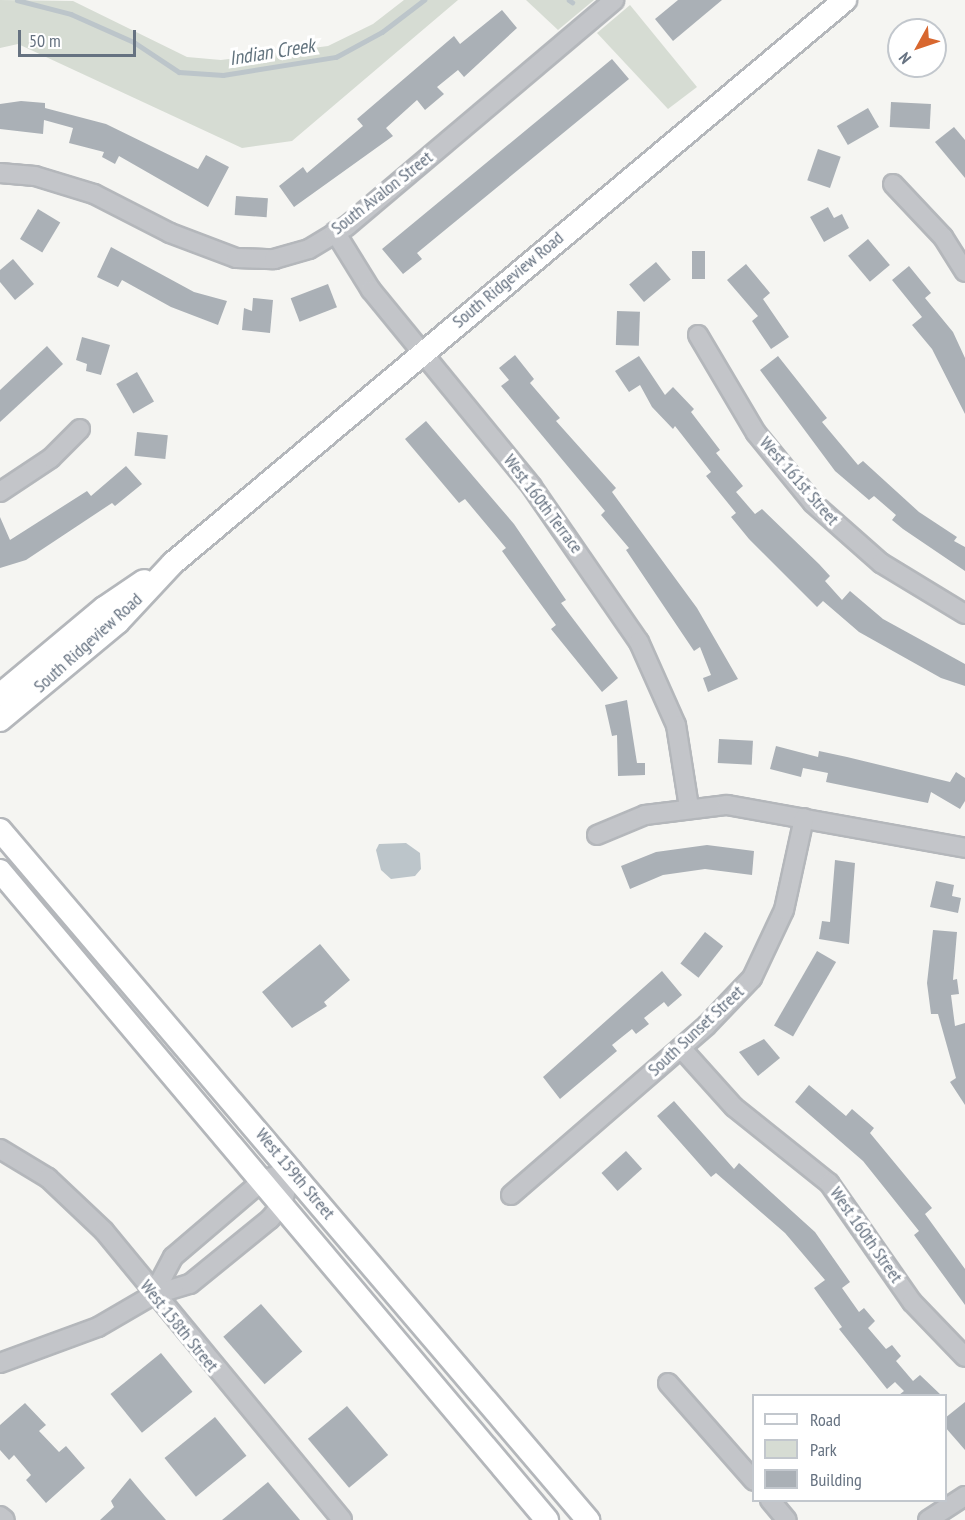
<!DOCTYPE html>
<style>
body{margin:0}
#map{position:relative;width:965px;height:1520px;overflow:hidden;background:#f5f5f2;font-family:"PT Sans Narrow",sans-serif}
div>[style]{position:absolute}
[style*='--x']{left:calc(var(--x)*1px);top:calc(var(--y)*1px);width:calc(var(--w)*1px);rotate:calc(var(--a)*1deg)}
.green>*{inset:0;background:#d6dcd3}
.water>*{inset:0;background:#bcc5ca}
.stream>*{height:4.5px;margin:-2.25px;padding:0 2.25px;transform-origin:2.25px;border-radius:2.25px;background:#bcc5ca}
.building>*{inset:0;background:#aab0b6;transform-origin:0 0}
.roads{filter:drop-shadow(2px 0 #b4b7bb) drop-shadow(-2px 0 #b4b7bb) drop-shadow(0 2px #b4b7bb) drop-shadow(0 -2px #b4b7bb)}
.minor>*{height:18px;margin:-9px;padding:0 9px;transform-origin:9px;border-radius:9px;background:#c3c5c9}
.major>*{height:22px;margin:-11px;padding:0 11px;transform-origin:11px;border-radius:11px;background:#fff}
span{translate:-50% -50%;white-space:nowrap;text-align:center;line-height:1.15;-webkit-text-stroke:6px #fff;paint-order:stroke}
.street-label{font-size:18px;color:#667281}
.water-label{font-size:20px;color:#62737e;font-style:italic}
.legend{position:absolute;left:752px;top:1394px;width:195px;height:108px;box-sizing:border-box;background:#fff;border:2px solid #c2c7cd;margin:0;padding:8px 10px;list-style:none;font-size:18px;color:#667281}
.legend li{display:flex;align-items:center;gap:12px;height:30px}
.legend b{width:30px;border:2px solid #c2c7cd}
.north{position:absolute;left:887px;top:18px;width:60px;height:60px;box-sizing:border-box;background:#fff;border:2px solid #c2c7cd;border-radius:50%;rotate:230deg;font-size:16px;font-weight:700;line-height:24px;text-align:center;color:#667281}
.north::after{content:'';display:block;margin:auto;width:21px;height:27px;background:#d8672f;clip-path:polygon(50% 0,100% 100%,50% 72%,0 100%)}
.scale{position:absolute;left:18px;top:30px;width:118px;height:27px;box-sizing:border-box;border:3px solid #667281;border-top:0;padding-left:8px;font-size:18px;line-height:21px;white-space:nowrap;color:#667281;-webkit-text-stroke:4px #fff;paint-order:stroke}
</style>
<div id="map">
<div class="green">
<i style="clip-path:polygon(0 0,73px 1px,187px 57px,221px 60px,328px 46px,373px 24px,404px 0,458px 0,292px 141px,242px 148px,18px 44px,0 48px)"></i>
<i style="clip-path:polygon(526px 0,594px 0,558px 30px)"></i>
<i style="clip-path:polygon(630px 5px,697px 87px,668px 109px,597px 33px)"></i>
</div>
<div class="water">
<i style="clip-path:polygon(406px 843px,420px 853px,421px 869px,415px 876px,391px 879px,381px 870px,376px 850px,379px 844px)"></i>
</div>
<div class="stream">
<i style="--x:17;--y:0;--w:56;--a:14.5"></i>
<i style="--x:71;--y:14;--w:69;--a:24"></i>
<i style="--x:134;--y:42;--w:54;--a:33.7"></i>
<i style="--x:179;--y:72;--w:44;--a:3.9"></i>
<i style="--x:223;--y:75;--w:114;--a:-9.1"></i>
<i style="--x:336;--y:57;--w:52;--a:-28.5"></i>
<i style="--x:382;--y:32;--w:53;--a:-37.3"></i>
<i style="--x:569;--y:0;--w:4;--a:34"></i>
</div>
<div class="building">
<i style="clip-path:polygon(678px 0,722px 0,673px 41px,655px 19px)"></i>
<i style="clip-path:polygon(502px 10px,517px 28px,464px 77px,458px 70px,437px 87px,444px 94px,425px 110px,417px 100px,386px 128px,393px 136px,294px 207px,279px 186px,303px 167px,307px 173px,363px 126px,357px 119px,454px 36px,460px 44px)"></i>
<i style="clip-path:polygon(612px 59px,629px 79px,417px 253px,422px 259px,403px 274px,382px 249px)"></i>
<i style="clip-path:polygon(21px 101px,45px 103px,45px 108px,106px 124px,198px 169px,206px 155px,229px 167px,208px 207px,119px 156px,115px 164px,102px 157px,104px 152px,69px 143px,73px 128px,44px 120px,43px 134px,0 129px,0 104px)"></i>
<i style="left:891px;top:102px;width:40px;height:25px;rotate:3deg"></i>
<i style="left:868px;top:108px;width:22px;height:36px;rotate:60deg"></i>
<i style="clip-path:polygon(954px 127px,965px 140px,965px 178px,935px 142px)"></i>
<i style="left:818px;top:149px;width:24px;height:33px;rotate:19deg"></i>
<i style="left:236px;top:196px;width:32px;height:19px;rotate:4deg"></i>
<i style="clip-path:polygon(828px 207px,834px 218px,842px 214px,849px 228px,824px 242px,810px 217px)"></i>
<i style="left:38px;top:209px;width:26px;height:35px;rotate:31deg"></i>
<i style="left:868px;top:239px;width:34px;height:26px;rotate:50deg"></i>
<i style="clip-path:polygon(111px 247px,194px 292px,227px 301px,218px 325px,171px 307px,122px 280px,118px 287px,97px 277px)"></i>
<i style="left:692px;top:251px;width:13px;height:28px"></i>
<i style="clip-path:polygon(13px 259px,34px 284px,15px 300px,0 282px,0 270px)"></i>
<i style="left:656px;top:262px;width:23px;height:35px;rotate:50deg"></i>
<i style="clip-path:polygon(746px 264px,770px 293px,763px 299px,789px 337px,771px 349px,752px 321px,758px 316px,727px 280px)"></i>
<i style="clip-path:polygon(909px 266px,931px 293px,925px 298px,953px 332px,965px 358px,965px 414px,932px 349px,912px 325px,922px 317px,892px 280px)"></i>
<i style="left:328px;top:284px;width:25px;height:40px;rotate:69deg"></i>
<i style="clip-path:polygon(253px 298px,273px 300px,270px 333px,242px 330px,244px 308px,252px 311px)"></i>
<i style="left:617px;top:311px;width:23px;height:34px;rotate:2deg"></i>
<i style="clip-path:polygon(82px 337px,110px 345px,101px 375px,86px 371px,87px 364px,76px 360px)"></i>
<i style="clip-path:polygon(47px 346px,63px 364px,0 422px,0 390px)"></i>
<i style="clip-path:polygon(515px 355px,534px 379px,530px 383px,560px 418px,556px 421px,616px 488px,612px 492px,697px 608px,738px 679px,708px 692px,703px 678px,711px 675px,700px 647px,694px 651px,626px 550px,629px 548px,601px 515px,605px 511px,501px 386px,509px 380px,499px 368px)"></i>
<i style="clip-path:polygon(639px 356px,665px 395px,673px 387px,694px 409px,691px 412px,720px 450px,716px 453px,743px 486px,736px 492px,755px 514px,762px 509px,819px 564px,830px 576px,825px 581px,842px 600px,850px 591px,883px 619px,965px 664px,965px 686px,941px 678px,859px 632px,823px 601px,817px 607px,749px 539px,731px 517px,736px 513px,706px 476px,711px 472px,675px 426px,673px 429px,652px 407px,640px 385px,629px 392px,615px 371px)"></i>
<i style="clip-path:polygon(778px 356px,827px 418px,822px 422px,858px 465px,863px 461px,919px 512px,957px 537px,954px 541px,965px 547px,965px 571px,903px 529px,892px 520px,896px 515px,874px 496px,869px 500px,835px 471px,760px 370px)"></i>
<i style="left:137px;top:372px;width:34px;height:24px;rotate:60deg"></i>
<i style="clip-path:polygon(426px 421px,514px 524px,566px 600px,561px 603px,618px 678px,602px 692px,551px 629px,556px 625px,502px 551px,506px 548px,465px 499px,459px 503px,405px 439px)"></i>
<i style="left:137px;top:432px;width:31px;height:24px;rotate:6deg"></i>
<i style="clip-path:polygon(126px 466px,142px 484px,115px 506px,112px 503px,26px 560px,0 568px,0 517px,10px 540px,87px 491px,91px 496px)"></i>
<i style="clip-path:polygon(627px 700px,637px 763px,645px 763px,645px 775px,618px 776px,617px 735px,612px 736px,605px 705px)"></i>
<i style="left:719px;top:739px;width:34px;height:24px;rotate:3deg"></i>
<i style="clip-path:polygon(776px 746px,818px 757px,819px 751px,847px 757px,950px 782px,956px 772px,965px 778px,965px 801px,960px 809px,931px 792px,928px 803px,826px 782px,828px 773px,803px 768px,801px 777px,770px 769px)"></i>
<i style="clip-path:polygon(707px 845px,754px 851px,752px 875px,705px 869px,663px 875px,630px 889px,621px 866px,656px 852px)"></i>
<i style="clip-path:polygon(835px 860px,855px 863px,849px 944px,819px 939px,822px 921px,830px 922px)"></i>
<i style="clip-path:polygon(936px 881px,954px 885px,952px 896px,961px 898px,958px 913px,930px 907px)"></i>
<i style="clip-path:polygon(933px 930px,957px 932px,953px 980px,957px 979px,959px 994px,951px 995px,955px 1026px,965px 1023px,965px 1105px,950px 1082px,956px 1078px,938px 1014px,931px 1014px,927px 983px)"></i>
<i style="left:705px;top:932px;width:23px;height:40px;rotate:38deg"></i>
<i style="clip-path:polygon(320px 944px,350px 980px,324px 1002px,327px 1006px,292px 1028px,262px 992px)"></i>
<i style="left:817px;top:951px;width:22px;height:86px;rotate:30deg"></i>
<i style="clip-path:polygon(662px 971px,682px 995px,668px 1007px,664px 1002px,644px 1018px,649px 1024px,636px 1034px,632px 1029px,612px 1045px,617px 1051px,560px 1099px,543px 1077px)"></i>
<i style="clip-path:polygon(764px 1039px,780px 1058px,758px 1076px,739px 1052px)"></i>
<i style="clip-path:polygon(809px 1085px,846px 1116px,852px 1109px,874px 1128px,870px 1133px,932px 1208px,925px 1214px,965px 1269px,965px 1305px,914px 1235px,919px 1231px,863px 1161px,795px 1102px)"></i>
<i style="clip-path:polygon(674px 1101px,734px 1169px,739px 1163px,815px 1232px,850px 1282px,842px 1288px,859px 1312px,864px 1308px,875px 1321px,868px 1328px,886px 1349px,892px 1345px,901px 1356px,896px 1361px,913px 1381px,920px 1375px,941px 1395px,899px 1395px,904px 1391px,895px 1382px,887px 1389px,839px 1329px,842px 1327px,814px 1288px,825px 1280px,785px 1233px,716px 1173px,711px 1177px,657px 1116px)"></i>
<i style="left:626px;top:1151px;width:24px;height:33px;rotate:48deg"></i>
<i style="left:261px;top:1304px;width:63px;height:50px;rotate:49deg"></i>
<i style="left:161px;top:1353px;width:50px;height:65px;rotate:51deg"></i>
<i style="clip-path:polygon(965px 1402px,965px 1450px,945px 1427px,945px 1418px)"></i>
<i style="clip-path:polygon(25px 1403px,46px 1425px,39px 1431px,59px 1452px,66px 1446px,85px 1468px,46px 1503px,26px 1480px,31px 1475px,14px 1455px,9px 1460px,0 1450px,0 1425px)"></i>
<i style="left:347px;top:1406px;width:64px;height:51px;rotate:50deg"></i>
<i style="left:215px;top:1417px;width:50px;height:65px;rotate:51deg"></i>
<i style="clip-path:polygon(130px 1478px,145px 1496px,166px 1520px,100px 1520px,114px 1507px,111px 1501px)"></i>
<i style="clip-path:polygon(268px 1482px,300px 1520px,222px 1520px)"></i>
</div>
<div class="roads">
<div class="minor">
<i style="--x:0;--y:173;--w:35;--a:5"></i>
<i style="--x:35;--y:176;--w:62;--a:17"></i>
<i style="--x:94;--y:194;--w:85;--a:27.2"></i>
<i style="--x:170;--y:233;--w:71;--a:20.7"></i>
<i style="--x:236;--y:258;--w:38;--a:2"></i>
<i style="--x:274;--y:259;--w:36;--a:-16"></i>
<i style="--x:309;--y:249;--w:44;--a:-31.2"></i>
<i style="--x:347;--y:226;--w:350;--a:-40.2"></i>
<i style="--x:893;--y:184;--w:73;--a:46.7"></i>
<i style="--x:943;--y:237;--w:41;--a:57.8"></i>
<i style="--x:335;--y:232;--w:68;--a:58.2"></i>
<i style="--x:371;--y:290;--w:254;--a:50.7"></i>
<i style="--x:532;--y:487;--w:188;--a:55.4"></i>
<i style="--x:639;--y:642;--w:91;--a:66"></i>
<i style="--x:676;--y:725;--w:83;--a:81"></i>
<i style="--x:698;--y:335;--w:114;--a:59.4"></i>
<i style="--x:756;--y:433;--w:90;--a:50.8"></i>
<i style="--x:813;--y:503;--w:91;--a:41.4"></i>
<i style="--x:881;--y:563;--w:98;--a:31.3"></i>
<i style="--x:0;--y:492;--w:61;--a:-33.7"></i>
<i style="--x:51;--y:458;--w:41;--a:-45"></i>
<i style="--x:597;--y:835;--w:52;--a:-22.6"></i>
<i style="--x:645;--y:815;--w:83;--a:-7"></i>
<i style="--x:727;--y:805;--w:242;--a:10.2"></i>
<i style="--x:681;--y:1048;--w:79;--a:48.1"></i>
<i style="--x:734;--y:1107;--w:122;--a:38.7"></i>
<i style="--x:829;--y:1183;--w:145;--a:55.1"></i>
<i style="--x:912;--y:1302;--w:76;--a:46.1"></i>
<i style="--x:0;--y:1149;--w:56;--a:31.1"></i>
<i style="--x:48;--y:1178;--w:77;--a:43.4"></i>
<i style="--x:104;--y:1231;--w:374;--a:50.5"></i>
<i style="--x:511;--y:1195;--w:259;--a:-40.9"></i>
<i style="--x:707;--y:1025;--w:65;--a:-46.2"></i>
<i style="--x:752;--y:978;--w:75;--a:-64.8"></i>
<i style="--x:784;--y:910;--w:94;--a:-77.7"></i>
<i style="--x:153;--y:1295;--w:43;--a:-62.2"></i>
<i style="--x:173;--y:1257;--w:118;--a:-40.5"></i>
<i style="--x:263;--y:1180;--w:31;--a:-19"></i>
<i style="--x:0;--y:1363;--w:104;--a:-20.2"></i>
<i style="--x:98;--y:1327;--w:64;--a:-30.2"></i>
<i style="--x:153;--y:1295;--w:39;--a:-17"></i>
<i style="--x:190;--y:1284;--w:103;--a:-39.1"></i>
<i style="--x:270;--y:1219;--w:19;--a:-51"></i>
<i style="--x:282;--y:1204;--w:35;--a:-74"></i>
<i style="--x:668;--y:1383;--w:130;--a:48.7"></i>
<i style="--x:770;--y:1500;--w:26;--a:50"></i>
<i style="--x:0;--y:1516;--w:6;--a:39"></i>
<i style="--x:928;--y:1520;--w:44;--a:-33"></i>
</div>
<div class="major">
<i style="--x:0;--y:695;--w:136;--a:-39.9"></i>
<i style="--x:104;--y:608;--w:48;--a:-34"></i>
<i style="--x:0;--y:720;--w:153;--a:-39.7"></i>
<i style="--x:118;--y:622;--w:81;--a:-47"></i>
<i style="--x:173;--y:563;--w:877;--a:-39.96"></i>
<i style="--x:0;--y:830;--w:907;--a:49.56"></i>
<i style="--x:0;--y:871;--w:849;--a:49.87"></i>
</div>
</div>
<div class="street-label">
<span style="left:382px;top:193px;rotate:-38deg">South Avalon Street</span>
<span style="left:508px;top:280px;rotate:-40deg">South Ridgeview Road</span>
<span style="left:799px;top:481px;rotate:49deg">West 161st Street</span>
<span style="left:543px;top:504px;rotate:53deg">West 160th Terrace</span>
<span style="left:88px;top:643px;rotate:-42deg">South Ridgeview Road</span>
<span style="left:696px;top:1031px;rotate:-43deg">South Sunset Street</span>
<span style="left:295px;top:1174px;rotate:50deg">West 159th Street</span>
<span style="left:866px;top:1235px;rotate:55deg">West 160th Street</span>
<span style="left:179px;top:1326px;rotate:51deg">West 158th Street</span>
</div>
<div class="water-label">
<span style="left:272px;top:52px;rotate:-9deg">Indian Creek</span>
</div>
<ul class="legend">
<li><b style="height:8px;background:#fff"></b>Road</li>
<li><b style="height:16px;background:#d6dcd3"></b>Park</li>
<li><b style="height:16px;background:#aab0b6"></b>Building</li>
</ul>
<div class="north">N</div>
<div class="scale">50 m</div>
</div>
